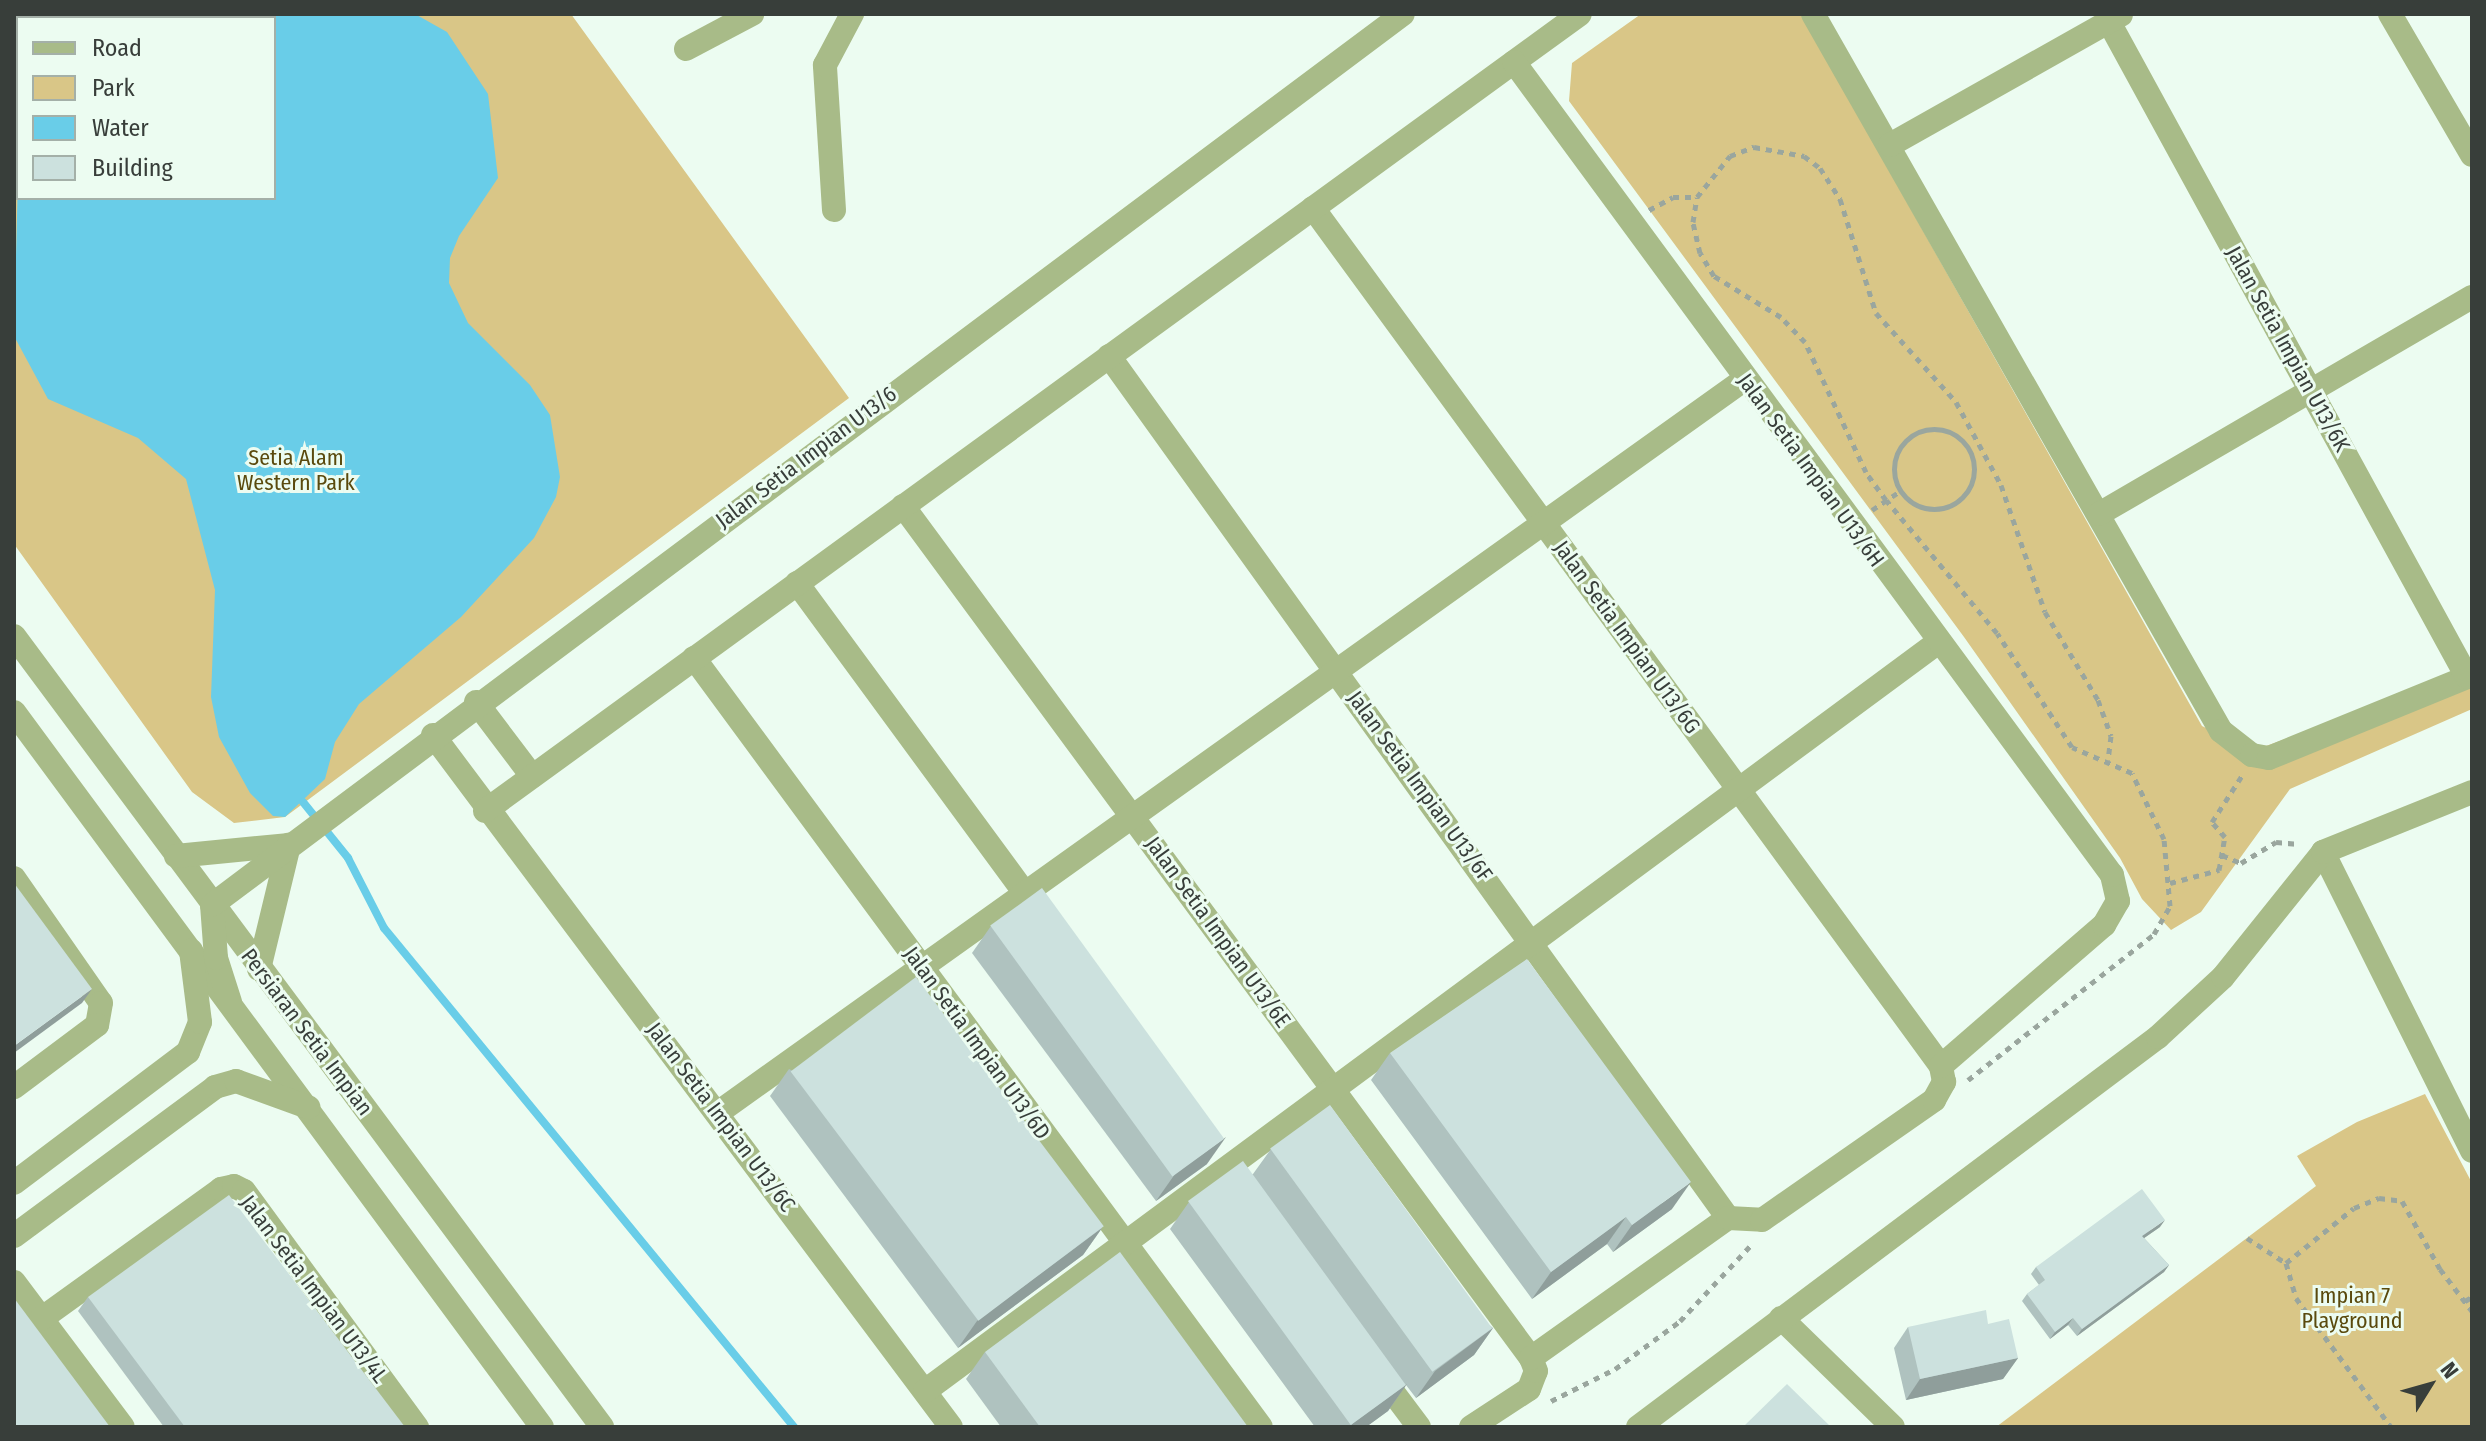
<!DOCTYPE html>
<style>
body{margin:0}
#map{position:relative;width:2486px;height:1441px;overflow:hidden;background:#ecfcf1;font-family:"Fira Sans Condensed",sans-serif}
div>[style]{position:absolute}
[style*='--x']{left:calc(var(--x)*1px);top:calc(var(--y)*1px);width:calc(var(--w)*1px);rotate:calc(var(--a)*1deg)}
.green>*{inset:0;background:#d9c687}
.water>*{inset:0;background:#69cde8}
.stream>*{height:8px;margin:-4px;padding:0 4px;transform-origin:4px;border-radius:4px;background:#69cde8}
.path>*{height:5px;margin-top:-2.5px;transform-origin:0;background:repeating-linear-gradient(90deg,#9aa69e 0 6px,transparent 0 12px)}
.path>.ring{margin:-2.5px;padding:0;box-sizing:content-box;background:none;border:5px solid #9aa69e;border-radius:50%}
.minor>*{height:24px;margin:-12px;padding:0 12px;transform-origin:12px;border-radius:12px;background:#a8bb88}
.wall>*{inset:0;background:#afc2bf}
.shaded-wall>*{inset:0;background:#8f9e9b}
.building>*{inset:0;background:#cce1de;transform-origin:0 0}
span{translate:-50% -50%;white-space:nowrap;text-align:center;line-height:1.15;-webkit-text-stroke:6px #ecfcf1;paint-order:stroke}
.street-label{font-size:22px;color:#383e3a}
.park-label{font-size:22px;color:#5a4a0d}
.frame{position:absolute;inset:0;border:16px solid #383e3a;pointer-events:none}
.legend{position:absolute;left:16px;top:16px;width:260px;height:184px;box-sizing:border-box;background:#ecfcf1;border:2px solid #a4b0a8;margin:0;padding:10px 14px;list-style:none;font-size:24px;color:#383e3a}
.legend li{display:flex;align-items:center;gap:16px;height:40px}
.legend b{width:40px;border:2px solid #a4b0a8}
.north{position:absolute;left:2390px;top:1345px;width:80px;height:80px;-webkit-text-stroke:6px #ecfcf1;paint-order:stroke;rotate:53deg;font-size:22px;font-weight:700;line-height:32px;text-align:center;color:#383e3a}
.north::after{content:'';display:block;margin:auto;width:28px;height:36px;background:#383e3a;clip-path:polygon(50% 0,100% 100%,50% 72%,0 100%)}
</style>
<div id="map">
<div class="green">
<i style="clip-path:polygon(evenodd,14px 14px,571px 14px,849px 398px,285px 817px,234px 823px,192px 792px,14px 544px,14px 14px,18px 18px,274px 18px,274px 198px,18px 198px,18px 18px)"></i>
<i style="clip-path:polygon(1641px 14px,1801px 14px,2202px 726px,2252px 751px,2472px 672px,2472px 709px,2290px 789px,2201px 912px,2171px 930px,2142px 899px,2120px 858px,1964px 637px,1569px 101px,1572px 63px)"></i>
<i style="clip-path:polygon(2425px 1094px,2472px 1183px,2472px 1427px,1996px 1427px,2316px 1186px,2297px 1156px,2357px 1122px)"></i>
</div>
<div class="water">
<i style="clip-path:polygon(47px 14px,415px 14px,447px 32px,488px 94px,498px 178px,459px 236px,450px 258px,449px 283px,468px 323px,530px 385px,550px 415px,560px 477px,556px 497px,534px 538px,461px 617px,359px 704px,335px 742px,325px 779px,285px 817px,273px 816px,250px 793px,219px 737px,211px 697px,215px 590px,186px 479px,138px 438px,48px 399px,14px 336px,18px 176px,18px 198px,274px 198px,274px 18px)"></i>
</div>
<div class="stream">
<i style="--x:303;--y:802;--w:72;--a:51.2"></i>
<i style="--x:348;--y:858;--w:79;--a:62.8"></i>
<i style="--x:384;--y:928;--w:646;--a:50.59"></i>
</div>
<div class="path">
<i style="--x:1649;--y:210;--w:27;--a:-28"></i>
<i style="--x:1673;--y:197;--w:24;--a:0"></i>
<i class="ring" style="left:1894px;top:429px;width:75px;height:75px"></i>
<i style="--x:1872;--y:510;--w:34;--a:-34"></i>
<i style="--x:2222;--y:855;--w:21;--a:23"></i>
<i style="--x:2241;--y:863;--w:41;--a:-31"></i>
<i style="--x:2276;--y:842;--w:23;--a:5"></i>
<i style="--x:2170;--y:883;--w:51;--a:-14.9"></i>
<i style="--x:2219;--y:870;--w:34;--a:-80"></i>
<i style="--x:2225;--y:837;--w:20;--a:-131"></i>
<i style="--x:2212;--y:822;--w:57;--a:-57.1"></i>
<i style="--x:1968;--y:1080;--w:236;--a:-38.1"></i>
<i style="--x:2154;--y:934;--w:32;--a:-60"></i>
<i style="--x:2170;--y:906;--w:67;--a:-95.1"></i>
<i style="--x:2164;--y:839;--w:73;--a:-115.9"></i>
<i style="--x:2132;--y:773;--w:65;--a:-156.6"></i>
<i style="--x:2072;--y:747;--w:136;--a:-123.3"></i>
<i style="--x:1997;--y:633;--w:173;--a:-129.8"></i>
<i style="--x:1886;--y:500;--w:34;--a:-126"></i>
<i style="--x:1866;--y:472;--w:144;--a:-115.1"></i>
<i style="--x:1805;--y:342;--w:35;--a:-134"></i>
<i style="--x:1781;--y:317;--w:79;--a:-148.5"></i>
<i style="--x:1714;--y:276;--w:27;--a:-121"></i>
<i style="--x:1700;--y:253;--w:32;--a:-103"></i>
<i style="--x:1693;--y:222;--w:25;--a:-81"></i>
<i style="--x:1697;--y:197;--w:53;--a:-51.2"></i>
<i style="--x:1730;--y:156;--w:26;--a:-21"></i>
<i style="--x:1754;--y:147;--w:51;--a:10.2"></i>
<i style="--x:1804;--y:156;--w:20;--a:37"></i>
<i style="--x:1820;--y:168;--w:37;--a:57"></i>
<i style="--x:1840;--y:199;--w:120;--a:72.5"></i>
<i style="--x:1876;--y:313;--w:120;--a:48"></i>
<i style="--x:1956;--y:402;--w:94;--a:61.5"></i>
<i style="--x:2001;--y:485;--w:134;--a:70.9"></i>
<i style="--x:2045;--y:612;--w:103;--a:58.9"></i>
<i style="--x:2098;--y:700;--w:38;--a:70"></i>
<i style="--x:2111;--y:736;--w:24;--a:97"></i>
<i style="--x:2247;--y:1238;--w:46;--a:32.7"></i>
<i style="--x:2286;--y:1263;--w:87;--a:-39"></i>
<i style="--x:2354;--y:1208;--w:27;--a:-22"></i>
<i style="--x:2379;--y:1198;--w:23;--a:7"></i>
<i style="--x:2402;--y:1201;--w:78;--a:60.8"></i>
<i style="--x:2440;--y:1269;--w:53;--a:52.7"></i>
<i style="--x:2286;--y:1263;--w:36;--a:74"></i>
<i style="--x:2296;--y:1298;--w:160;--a:53.6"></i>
<i style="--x:2465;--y:1301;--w:8;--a:-30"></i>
<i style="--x:1551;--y:1401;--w:72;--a:-26.6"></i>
<i style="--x:1615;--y:1369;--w:81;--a:-36.4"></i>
<i style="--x:1680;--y:1321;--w:105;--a:-46.9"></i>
</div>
<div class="minor">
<i style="--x:1813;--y:14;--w:825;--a:60.36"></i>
<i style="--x:2221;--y:731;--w:39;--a:38"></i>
<i style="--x:2252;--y:755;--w:17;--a:10"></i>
<i style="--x:2269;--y:758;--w:219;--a:-22.2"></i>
<i style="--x:2390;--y:14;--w:163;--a:59.8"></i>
<i style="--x:2109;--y:22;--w:746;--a:61.34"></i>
<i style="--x:686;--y:49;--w:75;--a:-27.9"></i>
<i style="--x:1890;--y:145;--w:265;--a:-29.4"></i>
<i style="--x:1313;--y:208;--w:1063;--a:53.8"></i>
<i style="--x:834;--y:210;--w:145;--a:-93.6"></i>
<i style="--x:825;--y:65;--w:58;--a:-62.1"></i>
<i style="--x:1109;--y:356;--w:1061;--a:54.32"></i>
<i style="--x:903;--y:506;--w:1058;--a:53.61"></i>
<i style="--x:2099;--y:514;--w:432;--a:-30.2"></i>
<i style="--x:797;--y:583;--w:402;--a:53.7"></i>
<i style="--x:14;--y:636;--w:986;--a:53.37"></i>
<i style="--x:694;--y:658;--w:955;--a:53.6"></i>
<i style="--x:476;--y:702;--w:93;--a:52.9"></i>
<i style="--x:14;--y:712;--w:889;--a:53.56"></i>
<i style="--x:433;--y:735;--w:864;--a:53.18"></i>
<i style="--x:485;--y:811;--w:1354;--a:-36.05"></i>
<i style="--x:2323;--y:852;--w:334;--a:63.5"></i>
<i style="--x:176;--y:856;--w:114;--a:-5.6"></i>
<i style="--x:14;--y:878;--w:152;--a:55.2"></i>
<i style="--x:101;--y:1003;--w:22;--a:100"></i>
<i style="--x:97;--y:1025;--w:104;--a:143.2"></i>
<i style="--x:259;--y:969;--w:128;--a:-76.4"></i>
<i style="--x:230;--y:1002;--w:46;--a:-107.7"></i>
<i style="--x:216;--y:958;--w:53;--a:-94.3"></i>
<i style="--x:212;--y:905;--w:1487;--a:-36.8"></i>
<i style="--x:719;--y:1112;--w:1261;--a:-35.54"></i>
<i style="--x:14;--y:1183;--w:218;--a:-37"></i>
<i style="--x:188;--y:1052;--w:32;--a:-68"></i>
<i style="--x:200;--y:1022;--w:72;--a:-97.2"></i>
<i style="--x:14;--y:1236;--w:250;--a:-36.5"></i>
<i style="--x:215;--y:1087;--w:22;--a:-16"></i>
<i style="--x:236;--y:1081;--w:77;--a:19.9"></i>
<i style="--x:14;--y:1282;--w:181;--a:53.1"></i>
<i style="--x:1781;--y:1318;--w:156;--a:44.2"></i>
<i style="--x:41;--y:1319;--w:222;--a:-35.8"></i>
<i style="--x:221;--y:1189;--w:13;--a:-13"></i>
<i style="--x:234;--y:1186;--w:11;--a:27"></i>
<i style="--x:244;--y:1191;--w:293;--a:53.8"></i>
<i style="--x:1377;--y:1371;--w:70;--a:53.1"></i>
<i style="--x:925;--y:1391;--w:1258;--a:-36.47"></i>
<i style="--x:1471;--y:1427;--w:69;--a:-33.2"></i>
<i style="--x:1529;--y:1389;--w:19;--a:-69"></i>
<i style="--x:1536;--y:1371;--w:14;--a:-111"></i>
<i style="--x:1531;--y:1358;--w:242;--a:-35.4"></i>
<i style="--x:1728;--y:1218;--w:34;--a:3"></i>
<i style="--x:1762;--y:1220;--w:210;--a:-34.9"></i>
<i style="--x:1934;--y:1100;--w:21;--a:-61"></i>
<i style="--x:1944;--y:1082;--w:16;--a:-101"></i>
<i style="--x:1941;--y:1066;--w:216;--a:-40.9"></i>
<i style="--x:2104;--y:925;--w:28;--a:-60"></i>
<i style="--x:2118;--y:901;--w:27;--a:-103"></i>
<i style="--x:2112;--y:875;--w:1009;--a:-126.34"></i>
<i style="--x:1638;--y:1427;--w:650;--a:-36.87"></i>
<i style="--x:2158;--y:1037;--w:88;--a:-42.7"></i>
<i style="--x:2223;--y:977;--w:160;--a:-51.3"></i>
<i style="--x:2323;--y:852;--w:161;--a:-21.9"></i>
</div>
<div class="wall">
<i style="clip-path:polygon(991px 926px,1207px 1164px,1156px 1201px,972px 953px)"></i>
<i style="clip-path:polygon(1390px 1053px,1672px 1209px,1613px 1252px,1607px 1244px,1532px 1299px,1371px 1080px)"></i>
<i style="clip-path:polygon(789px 1069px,1102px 1228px,1083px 1255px,958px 1348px,770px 1096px)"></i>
<i style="clip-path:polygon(1271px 1149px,1493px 1328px,1474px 1355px,1416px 1398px,1406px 1385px,1388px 1411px,1366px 1427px,1315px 1427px,1170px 1229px,1189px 1202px,1253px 1174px)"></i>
<i style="clip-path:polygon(2160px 1227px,2144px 1238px,2169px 1265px,2164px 1272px,2077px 1336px,2068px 1325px,2050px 1339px,2022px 1301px,2027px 1294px,2039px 1285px,2031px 1274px,2036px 1267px)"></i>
<i style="clip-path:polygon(88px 1297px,405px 1427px,164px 1427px,78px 1311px)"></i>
<i style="clip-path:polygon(1988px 1324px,2018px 1358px,2003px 1379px,1906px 1400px,1894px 1348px,1908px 1327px)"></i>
<i style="clip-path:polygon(985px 1352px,1248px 1427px,1001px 1427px,966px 1379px)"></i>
</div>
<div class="shaded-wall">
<i style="clip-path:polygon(92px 989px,82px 1003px,14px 1053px,14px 1046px)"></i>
<i style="clip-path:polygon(1226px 1137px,1207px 1164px,1156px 1201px,1175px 1174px)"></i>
<i style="clip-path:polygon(1691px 1182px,1672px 1209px,1613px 1252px,1632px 1225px)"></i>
<i style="clip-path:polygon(1626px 1217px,1607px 1244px,1532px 1299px,1551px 1272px)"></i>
<i style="clip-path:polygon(2165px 1220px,2160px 1227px,2137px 1243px,2142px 1236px)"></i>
<i style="clip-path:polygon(1102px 1228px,1083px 1255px,958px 1348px,977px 1321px)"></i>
<i style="clip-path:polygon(2169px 1265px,2164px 1272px,2077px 1336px,2082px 1329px)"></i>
<i style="clip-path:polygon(2073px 1318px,2068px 1325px,2050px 1339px,2055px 1332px)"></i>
<i style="clip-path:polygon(1493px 1328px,1474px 1355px,1416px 1398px,1435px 1371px)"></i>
<i style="clip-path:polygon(2018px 1358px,2003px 1379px,1906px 1400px,1920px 1379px)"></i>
<i style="clip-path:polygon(1407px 1384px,1388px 1411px,1366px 1427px,1350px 1427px,1352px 1424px)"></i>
</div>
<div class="building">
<i style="clip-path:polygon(14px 883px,92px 989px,14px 1046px)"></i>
<i style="left:1042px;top:888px;width:310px;height:64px;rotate:54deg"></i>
<i style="clip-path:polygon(1527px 959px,1691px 1182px,1632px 1225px,1626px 1217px,1551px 1272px,1390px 1053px)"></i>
<i style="left:916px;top:977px;width:312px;height:157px;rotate:53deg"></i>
<i style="left:1330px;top:1105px;width:276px;height:74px;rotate:54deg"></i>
<i style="left:1243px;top:1161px;width:277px;height:68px;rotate:54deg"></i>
<i style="clip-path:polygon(2142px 1189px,2165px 1220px,2142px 1236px,2169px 1265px,2082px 1329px,2073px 1318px,2055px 1332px,2027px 1294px,2045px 1280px,2036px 1267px)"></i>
<i style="clip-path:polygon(229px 1195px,405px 1427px,185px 1427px,88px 1297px)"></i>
<i style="clip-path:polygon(1120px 1252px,1248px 1427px,1040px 1427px,985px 1352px)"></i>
<i style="clip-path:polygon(14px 1298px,110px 1427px,14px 1427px)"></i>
<i style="clip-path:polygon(1986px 1310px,1988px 1324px,2009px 1319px,2018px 1358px,1920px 1379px,1908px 1327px)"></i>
<i style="clip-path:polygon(1787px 1384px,1831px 1427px,1743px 1427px)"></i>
</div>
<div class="street-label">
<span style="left:2288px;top:349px;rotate:61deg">Jalan Setia Impian U13/6K</span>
<span style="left:806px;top:457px;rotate:-37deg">Jalan Setia Impian U13/6</span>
<span style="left:1811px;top:470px;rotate:54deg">Jalan Setia Impian U13/6H</span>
<span style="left:1627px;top:637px;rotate:54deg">Jalan Setia Impian U13/6G</span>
<span style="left:1420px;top:786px;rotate:54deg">Jalan Setia Impian U13/6F</span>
<span style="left:1218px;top:932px;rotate:54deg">Jalan Setia Impian U13/6E</span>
<span style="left:307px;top:1032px;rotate:53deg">Persiaran Setia Impian</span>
<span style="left:977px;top:1043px;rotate:54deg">Jalan Setia Impian U13/6D</span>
<span style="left:721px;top:1117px;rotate:53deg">Jalan Setia Impian U13/6C</span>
<span style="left:314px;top:1289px;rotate:53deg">Jalan Setia Impian U13/4L</span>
</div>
<div class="park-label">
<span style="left:296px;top:470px">Setia Alam<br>Western Park</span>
<span style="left:2352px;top:1308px">Impian 7<br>Playground</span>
</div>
<div class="frame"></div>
<ul class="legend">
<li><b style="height:10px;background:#a8bb88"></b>Road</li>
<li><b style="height:22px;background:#d9c687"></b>Park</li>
<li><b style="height:22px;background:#69cde8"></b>Water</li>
<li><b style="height:22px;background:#cce1de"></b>Building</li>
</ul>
<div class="north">N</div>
</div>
